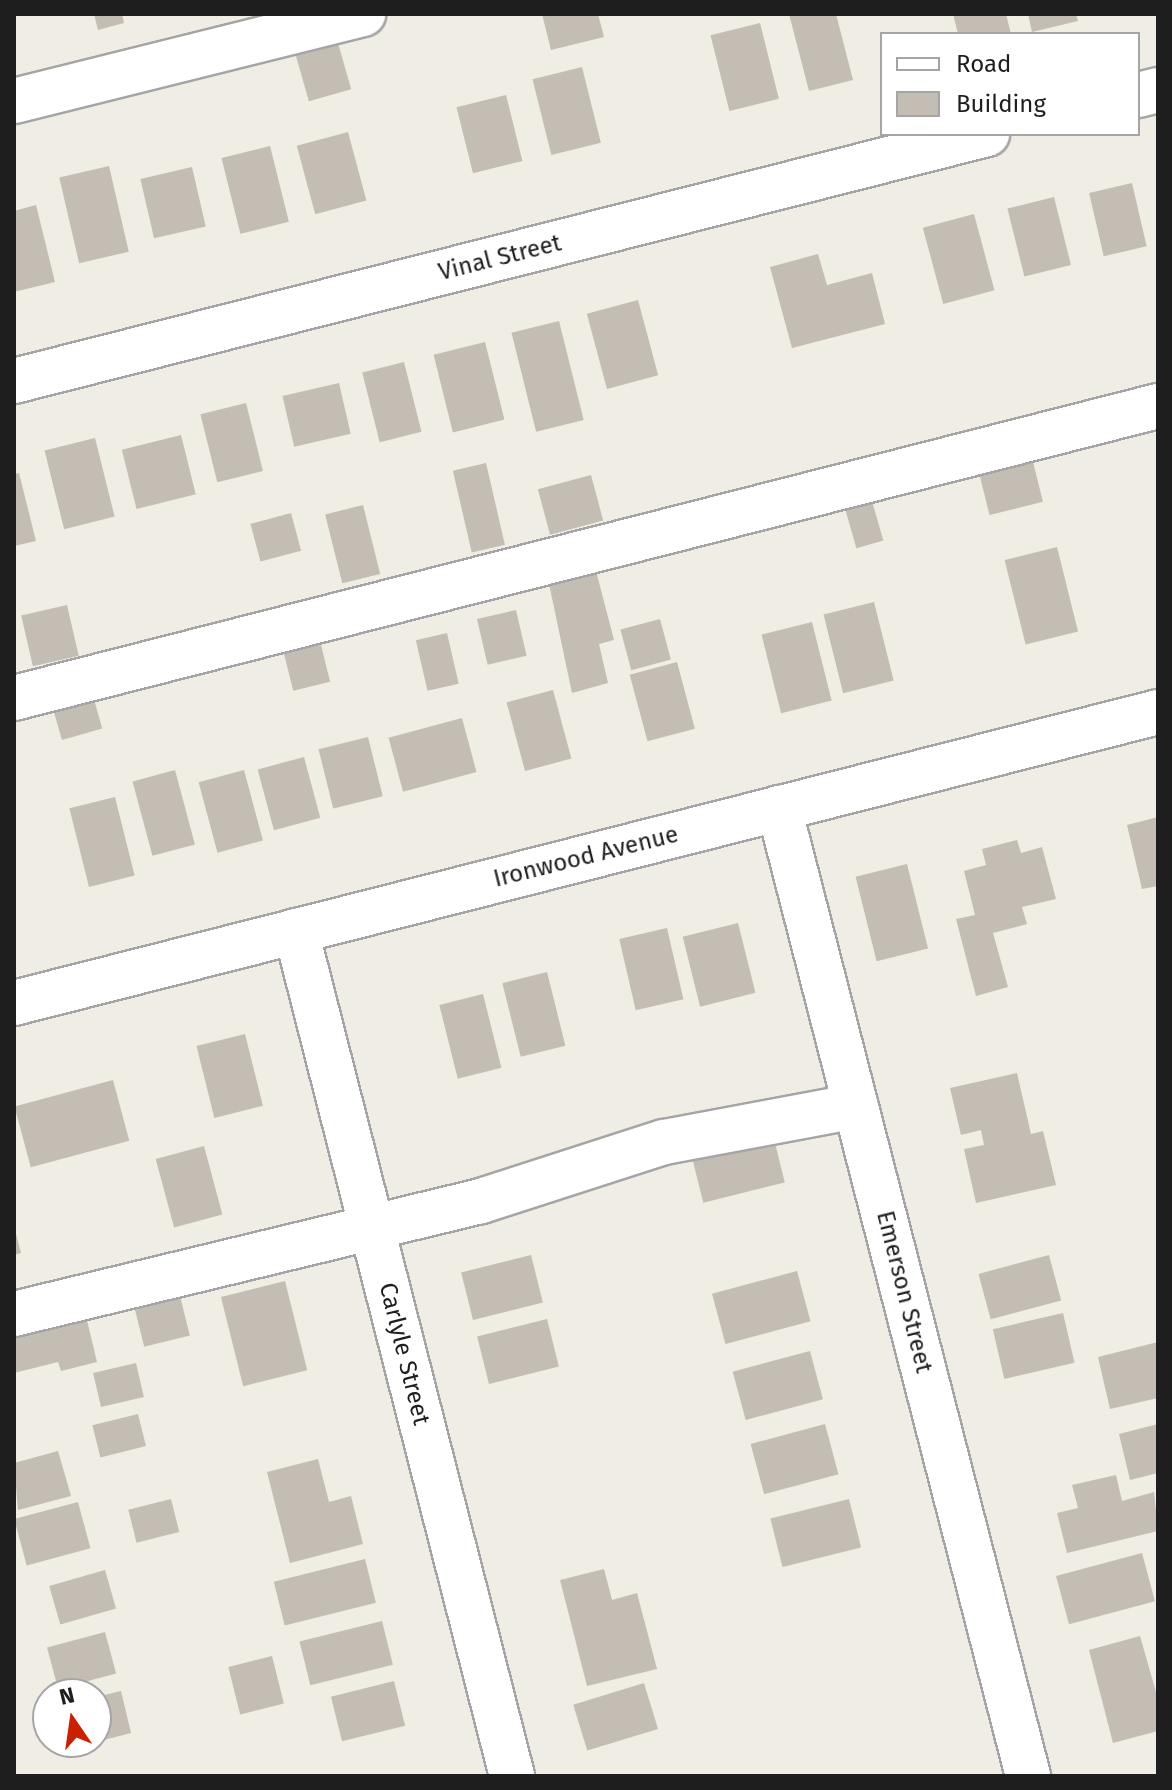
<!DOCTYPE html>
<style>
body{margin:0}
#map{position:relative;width:1172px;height:1790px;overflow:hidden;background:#efede4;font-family:"Fira Sans",sans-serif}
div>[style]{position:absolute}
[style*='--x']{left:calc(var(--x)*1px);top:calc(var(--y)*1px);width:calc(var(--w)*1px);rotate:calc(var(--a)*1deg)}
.building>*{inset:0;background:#c4bdb3;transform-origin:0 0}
.roads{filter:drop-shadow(2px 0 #a5a5a5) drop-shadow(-2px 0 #a5a5a5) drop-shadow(0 2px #a5a5a5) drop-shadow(0 -2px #a5a5a5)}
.minor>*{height:44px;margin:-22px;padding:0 22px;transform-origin:22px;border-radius:22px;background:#fff}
span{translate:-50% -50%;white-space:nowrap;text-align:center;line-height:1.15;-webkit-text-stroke:8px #fff;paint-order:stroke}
.street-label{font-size:24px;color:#1e1e1e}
.frame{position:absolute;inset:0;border:16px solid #1e1e1e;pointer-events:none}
.legend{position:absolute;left:880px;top:32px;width:260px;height:104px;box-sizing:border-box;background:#fff;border:2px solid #a5a5a5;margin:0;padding:10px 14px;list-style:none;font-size:24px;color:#1e1e1e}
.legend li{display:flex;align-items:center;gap:16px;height:40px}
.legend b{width:40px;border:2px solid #a5a5a5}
.north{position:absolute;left:32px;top:1678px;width:80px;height:80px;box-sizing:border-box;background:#fff;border:2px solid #a5a5a5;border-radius:50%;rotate:347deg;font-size:22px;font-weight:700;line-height:32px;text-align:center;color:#1e1e1e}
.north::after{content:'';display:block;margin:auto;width:28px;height:36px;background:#cc1f00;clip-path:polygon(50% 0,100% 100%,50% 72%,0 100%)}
</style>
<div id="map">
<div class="building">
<i style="clip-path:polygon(94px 14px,122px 14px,124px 23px,98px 30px)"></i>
<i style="clip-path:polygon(542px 14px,598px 14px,604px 37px,551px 50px)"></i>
<i style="clip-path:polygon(789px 14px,836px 14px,853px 80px,809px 91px)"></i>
<i style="clip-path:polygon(953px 14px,1006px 14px,1011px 34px,958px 34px)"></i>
<i style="clip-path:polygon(1028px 14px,1076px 14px,1078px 21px,1032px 32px)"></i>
<i style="left:760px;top:23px;width:78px;height:51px;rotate:76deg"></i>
<i style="left:338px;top:43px;width:48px;height:44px;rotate:74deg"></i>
<i style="left:582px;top:67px;width:78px;height:51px;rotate:76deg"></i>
<i style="left:506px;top:95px;width:68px;height:51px;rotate:76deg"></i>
<i style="left:348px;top:132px;width:71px;height:53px;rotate:75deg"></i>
<i style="left:270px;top:146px;width:78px;height:50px;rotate:76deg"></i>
<i style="left:109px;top:166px;width:88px;height:51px;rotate:77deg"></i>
<i style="left:192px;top:167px;width:61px;height:53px;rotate:77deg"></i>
<i style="left:1132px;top:183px;width:65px;height:44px;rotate:77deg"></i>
<i style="left:1054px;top:197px;width:70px;height:48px;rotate:76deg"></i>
<i style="clip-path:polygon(36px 205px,55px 282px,14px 292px,14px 211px)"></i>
<i style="left:974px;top:214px;width:79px;height:53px;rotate:75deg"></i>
<i style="clip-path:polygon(818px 254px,827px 285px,872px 273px,885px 324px,792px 348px,770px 267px)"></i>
<i style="left:638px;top:300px;width:78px;height:53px;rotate:75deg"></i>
<i style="left:559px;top:321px;width:102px;height:49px;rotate:76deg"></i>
<i style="left:485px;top:342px;width:80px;height:53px;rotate:76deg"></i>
<i style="left:404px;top:362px;width:72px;height:43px;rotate:76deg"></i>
<i style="left:339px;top:383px;width:52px;height:58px;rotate:77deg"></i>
<i style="left:246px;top:403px;width:70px;height:47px;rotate:76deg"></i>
<i style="left:181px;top:435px;width:61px;height:61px;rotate:76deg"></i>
<i style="left:95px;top:438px;width:81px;height:52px;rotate:76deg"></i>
<i style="left:1033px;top:462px;width:41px;height:55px;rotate:76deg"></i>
<i style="left:486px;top:463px;width:84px;height:34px;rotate:77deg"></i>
<i style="clip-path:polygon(19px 473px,36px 541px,14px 546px,14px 474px)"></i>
<i style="left:591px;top:475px;width:47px;height:55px;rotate:75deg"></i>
<i style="left:872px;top:501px;width:41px;height:28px;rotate:74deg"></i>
<i style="left:363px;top:505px;width:71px;height:39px;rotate:76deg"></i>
<i style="left:291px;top:513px;width:39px;height:42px;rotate:75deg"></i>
<i style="left:1057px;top:547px;width:87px;height:54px;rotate:76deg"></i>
<i style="clip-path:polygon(595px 567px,614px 640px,599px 644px,608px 683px,572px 693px,548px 579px)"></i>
<i style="left:874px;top:602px;width:81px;height:52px;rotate:76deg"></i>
<i style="left:67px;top:605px;width:52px;height:47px;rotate:77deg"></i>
<i style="left:516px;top:610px;width:47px;height:40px;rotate:77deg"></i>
<i style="left:660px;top:619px;width:42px;height:41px;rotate:75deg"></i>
<i style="left:812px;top:622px;width:81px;height:52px;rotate:76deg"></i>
<i style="left:447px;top:633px;width:52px;height:32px;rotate:77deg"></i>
<i style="left:319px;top:637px;width:46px;height:38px;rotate:76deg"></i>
<i style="left:677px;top:662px;width:69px;height:49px;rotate:75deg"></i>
<i style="left:91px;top:689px;width:41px;height:42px;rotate:74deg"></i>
<i style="left:553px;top:690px;width:71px;height:48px;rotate:75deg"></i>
<i style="left:462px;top:718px;width:56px;height:76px;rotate:75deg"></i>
<i style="left:368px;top:737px;width:61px;height:51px;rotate:76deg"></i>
<i style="left:304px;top:757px;width:63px;height:48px;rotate:75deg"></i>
<i style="left:175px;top:770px;width:77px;height:44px;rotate:75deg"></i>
<i style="left:244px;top:770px;width:73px;height:47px;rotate:75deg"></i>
<i style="left:115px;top:797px;width:81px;height:47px;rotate:76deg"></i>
<i style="clip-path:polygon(1158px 817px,1158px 886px,1142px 889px,1127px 825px)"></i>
<i style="clip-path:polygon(1017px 840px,1021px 853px,1042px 847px,1056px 899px,1022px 907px,1027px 924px,993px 933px,1008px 987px,976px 996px,956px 919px,975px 915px,964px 871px,986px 865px,982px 849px)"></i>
<i style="left:907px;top:864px;width:87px;height:53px;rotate:76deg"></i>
<i style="left:738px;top:923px;width:72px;height:57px;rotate:76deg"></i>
<i style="left:667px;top:928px;width:73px;height:49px;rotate:77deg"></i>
<i style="left:547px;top:972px;width:76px;height:46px;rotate:76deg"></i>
<i style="left:483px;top:994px;width:76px;height:45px;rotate:76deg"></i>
<i style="left:245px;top:1034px;width:74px;height:50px;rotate:76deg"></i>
<i style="clip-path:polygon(1017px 1073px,1031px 1134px,1043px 1131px,1056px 1185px,976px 1203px,964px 1149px,984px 1145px,981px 1130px,961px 1135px,950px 1088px)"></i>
<i style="left:113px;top:1080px;width:63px;height:102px;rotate:75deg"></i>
<i style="left:772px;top:1131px;width:53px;height:84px;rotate:76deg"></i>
<i style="left:204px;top:1146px;width:71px;height:50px;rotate:75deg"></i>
<i style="clip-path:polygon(14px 1226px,21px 1253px,14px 1255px)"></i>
<i style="left:531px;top:1255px;width:49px;height:72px;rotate:76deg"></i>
<i style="left:1049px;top:1255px;width:47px;height:73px;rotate:75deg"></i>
<i style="left:797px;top:1271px;width:52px;height:88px;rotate:75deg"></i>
<i style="left:285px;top:1281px;width:92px;height:66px;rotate:76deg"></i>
<i style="left:177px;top:1284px;width:53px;height:47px;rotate:76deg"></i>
<i style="clip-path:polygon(84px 1308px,97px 1362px,61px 1371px,58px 1362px,14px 1373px,14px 1326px)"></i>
<i style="left:1063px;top:1313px;width:51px;height:72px;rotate:77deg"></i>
<i style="left:547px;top:1319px;width:49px;height:72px;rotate:76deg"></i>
<i style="clip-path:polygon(1158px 1342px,1158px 1398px,1110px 1409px,1098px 1357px)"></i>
<i style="left:810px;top:1351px;width:50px;height:80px;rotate:75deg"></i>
<i style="left:136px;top:1363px;width:35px;height:44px;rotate:77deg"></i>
<i style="left:138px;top:1414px;width:33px;height:47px;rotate:76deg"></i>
<i style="left:825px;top:1424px;width:52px;height:77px;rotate:75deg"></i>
<i style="clip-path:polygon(1158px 1424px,1158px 1473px,1130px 1480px,1119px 1434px)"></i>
<i style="clip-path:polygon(58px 1451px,71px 1496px,18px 1510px,14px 1463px)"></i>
<i style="clip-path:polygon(318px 1459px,329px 1502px,351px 1496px,363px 1544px,290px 1563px,267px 1472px)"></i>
<i style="clip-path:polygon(1116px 1475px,1122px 1501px,1154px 1492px,1158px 1531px,1067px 1553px,1057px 1513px,1078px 1508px,1072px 1485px)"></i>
<i style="left:171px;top:1499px;width:34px;height:44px;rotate:76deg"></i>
<i style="left:849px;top:1499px;width:50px;height:81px;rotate:76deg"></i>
<i style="left:78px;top:1502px;width:48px;height:66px;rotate:75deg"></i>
<i style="left:1142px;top:1553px;width:50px;height:89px;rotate:75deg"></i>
<i style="left:365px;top:1559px;width:45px;height:94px;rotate:76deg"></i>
<i style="clip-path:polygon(604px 1569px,612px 1600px,637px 1593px,657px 1669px,587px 1686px,560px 1580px)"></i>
<i style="left:105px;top:1570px;width:40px;height:58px;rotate:74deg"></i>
<i style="left:382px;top:1621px;width:45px;height:85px;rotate:76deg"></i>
<i style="left:105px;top:1632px;width:43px;height:60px;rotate:75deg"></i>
<i style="clip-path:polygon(1140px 1636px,1158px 1699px,1158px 1731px,1113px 1743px,1089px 1650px)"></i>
<i style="left:272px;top:1656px;width:49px;height:45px;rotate:76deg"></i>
<i style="left:394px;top:1681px;width:46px;height:65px;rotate:76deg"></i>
<i style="left:644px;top:1683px;width:48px;height:74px;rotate:73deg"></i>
<i style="clip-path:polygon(121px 1691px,131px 1733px,96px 1742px,96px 1697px)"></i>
<i style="clip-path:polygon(67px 1742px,92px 1742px,92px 1743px,68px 1749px)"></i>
</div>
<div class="roads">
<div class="minor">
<i style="--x:1138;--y:95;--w:21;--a:-14"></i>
<i style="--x:14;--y:101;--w:360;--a:-14"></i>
<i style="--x:14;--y:381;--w:1004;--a:-14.24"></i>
<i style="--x:14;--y:698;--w:1181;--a:-14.32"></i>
<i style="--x:779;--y:808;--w:1000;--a:75.57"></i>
<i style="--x:296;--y:931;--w:872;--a:75.66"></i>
<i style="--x:14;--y:1003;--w:1180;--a:-14.27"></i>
<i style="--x:14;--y:1314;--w:480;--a:-13.6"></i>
<i style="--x:481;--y:1201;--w:192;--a:-17.9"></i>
<i style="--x:664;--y:1142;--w:195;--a:-10.6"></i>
</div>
</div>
<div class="street-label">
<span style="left:500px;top:258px;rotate:-14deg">Vinal Street</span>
<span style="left:586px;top:857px;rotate:-14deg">Ironwood Avenue</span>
<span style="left:904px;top:1292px;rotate:76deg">Emerson Street</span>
<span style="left:404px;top:1354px;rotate:76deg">Carlyle Street</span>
</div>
<div class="frame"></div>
<ul class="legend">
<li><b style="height:10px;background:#fff"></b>Road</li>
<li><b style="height:22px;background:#c4bdb3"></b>Building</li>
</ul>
<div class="north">N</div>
</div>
